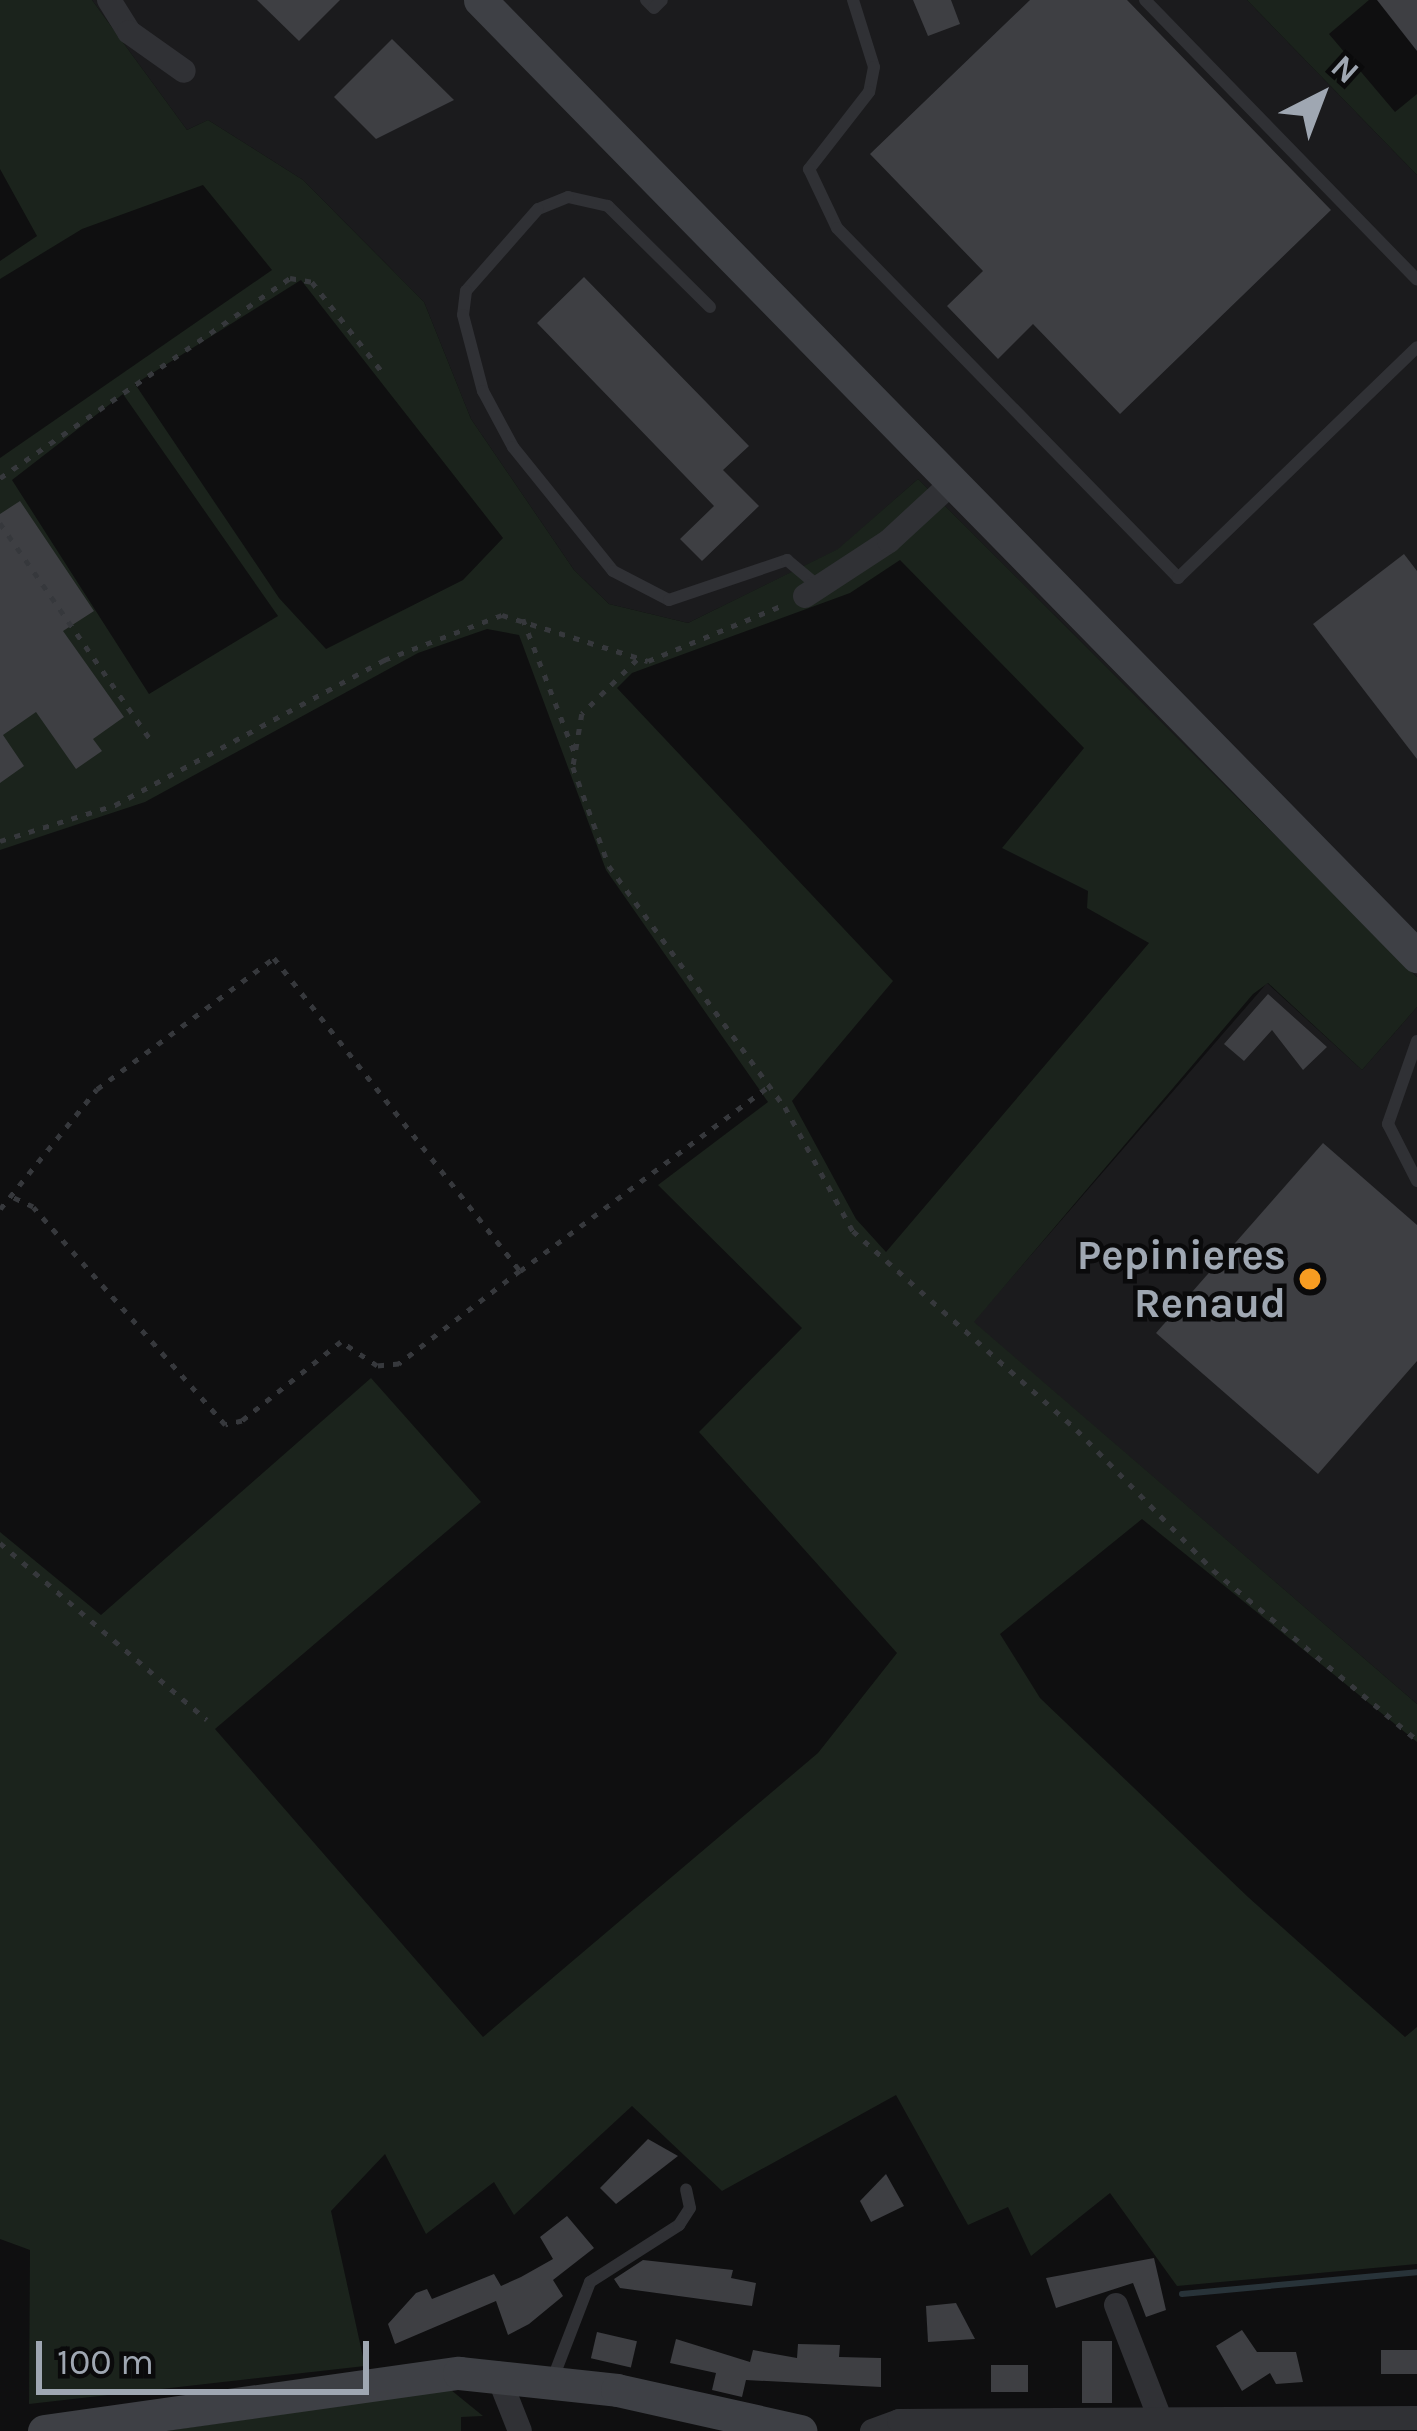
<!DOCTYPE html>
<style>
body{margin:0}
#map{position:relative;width:1417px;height:2431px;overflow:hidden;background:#0f0f10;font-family:Karla,sans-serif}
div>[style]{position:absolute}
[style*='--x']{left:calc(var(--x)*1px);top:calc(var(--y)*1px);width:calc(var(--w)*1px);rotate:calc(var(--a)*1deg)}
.built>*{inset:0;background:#1b1b1d}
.green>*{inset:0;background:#1b231c}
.stream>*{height:6px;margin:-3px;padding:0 3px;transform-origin:3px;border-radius:3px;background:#283339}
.building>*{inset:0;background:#3e3f43;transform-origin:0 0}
.path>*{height:4.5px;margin-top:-2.25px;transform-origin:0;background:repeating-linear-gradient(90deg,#36383c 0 6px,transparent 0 15px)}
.lane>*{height:12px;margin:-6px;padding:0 6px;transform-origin:6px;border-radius:6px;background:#303135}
.street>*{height:24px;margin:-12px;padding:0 12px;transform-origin:12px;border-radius:12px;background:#303135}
.secondary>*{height:33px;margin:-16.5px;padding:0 16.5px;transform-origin:16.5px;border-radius:16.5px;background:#3e4045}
.dots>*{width:33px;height:33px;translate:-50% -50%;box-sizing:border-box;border:6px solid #0a0a0b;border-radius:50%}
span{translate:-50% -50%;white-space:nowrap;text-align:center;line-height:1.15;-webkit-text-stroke:9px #0a0a0b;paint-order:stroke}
.poi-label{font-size:42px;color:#9fa7b2;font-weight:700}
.right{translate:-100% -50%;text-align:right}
.north{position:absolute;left:1261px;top:36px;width:120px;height:120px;-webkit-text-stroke:9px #0a0a0b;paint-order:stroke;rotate:42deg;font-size:33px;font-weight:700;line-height:48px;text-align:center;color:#9fa7b2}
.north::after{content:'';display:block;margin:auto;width:42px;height:54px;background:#9fa7b2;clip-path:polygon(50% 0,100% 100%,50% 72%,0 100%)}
.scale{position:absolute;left:36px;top:2341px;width:333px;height:54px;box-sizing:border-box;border:6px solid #9fa7b2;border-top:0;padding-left:15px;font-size:36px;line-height:42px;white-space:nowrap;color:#9fa7b2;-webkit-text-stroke:9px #0a0a0b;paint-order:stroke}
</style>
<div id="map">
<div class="built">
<i style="clip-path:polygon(92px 0,1247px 0,1417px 175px,1417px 977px,918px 479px,839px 549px,688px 623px,609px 604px,574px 570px,471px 419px,424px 302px,303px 180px,208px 120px,187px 130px)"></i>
<i style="clip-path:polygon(1267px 983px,1362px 1070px,1417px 1007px,1417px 1704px,973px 1322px)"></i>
</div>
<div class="green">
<i style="clip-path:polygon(evenodd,0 0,92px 0,187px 130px,208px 120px,303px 180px,424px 302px,471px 419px,574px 570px,609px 604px,688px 623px,838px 549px,918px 479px,1417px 977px,1417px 1007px,1362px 1070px,1268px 983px,1253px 994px,974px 1322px,1417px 1704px,1417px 1742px,1142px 1519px,1000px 1634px,1040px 1698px,1248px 1897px,1405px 2037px,1417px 2027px,1417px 2264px,1177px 2286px,1110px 2193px,1031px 2256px,1008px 2207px,968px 2225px,896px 2095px,722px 2191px,632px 2106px,514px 2215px,494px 2182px,426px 2234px,385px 2154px,331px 2211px,365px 2366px,29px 2404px,30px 2250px,0 2239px,0 1532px,101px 1615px,371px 1378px,481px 1502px,215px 1729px,483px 2037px,818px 1753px,897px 1653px,699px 1432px,802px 1328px,658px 1185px,768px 1102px,606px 870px,519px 635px,487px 629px,418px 653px,145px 802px,0 850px,0 458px,272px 270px,203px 185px,82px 229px,0 279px,0 261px,37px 236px,0 169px,0 0,301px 280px,503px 538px,463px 580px,326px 649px,279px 598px,135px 384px,301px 280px,0 0,123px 394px,278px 616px,149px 694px,12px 480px,123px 394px,0 0,900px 560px,1084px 748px,1002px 848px,1088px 891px,1087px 908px,1149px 943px,886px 1252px,856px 1219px,792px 1101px,893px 981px,617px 688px,632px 673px,850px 593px,900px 560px)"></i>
<i style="clip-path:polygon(1247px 0,1369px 0,1329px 34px,1395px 112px,1417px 94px,1417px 175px)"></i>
<i style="clip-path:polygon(451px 2390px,483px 2416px,461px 2417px,461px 2431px,165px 2431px)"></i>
</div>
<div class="stream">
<i style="--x:1182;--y:2294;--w:236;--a:-5.3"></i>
</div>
<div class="building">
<i style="clip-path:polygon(257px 0,340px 0,299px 41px)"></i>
<i style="clip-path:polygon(913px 0,951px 0,960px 24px,928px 36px)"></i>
<i style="clip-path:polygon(1030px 0,1127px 0,1331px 210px,1120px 414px,1033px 324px,998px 359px,947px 306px,983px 271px,870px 154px)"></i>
<i style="clip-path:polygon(1377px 0,1417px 0,1417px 51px)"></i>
<i style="clip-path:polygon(392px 39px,454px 100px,376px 139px,334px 97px)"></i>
<i style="clip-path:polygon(584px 277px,749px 446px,723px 470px,759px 506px,702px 561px,680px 539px,714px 506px,537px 323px)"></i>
<i style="clip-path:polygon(20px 501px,94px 611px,63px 631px,124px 717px,93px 739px,102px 751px,76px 769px,36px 712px,3px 735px,24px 766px,0 783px,0 514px)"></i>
<i style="clip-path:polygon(1404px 554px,1417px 571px,1417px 759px,1313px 624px)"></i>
<i style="clip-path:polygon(1268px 994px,1327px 1047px,1303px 1070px,1272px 1030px,1244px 1061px,1224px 1044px)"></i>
<i style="clip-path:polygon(1323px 1143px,1417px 1225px,1417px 1361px,1318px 1474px,1156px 1333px)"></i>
<i style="clip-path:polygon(648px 2139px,678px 2156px,616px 2204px,600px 2188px)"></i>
<i style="clip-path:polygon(886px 2174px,904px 2206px,871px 2222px,860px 2201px)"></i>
<i style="clip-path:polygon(567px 2216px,594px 2248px,553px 2280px,563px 2296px,529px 2324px,508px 2335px,496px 2301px,395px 2344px,388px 2324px,416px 2293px,427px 2289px,432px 2299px,494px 2274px,501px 2286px,521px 2277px,553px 2259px,540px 2237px)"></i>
<i style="clip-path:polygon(1154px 2258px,1166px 2310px,1146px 2317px,1133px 2283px,1056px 2308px,1046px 2278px)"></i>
<i style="clip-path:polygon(643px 2260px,733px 2270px,731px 2278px,756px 2283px,752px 2306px,620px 2288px,614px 2279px)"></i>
<i style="clip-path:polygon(956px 2303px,975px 2339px,928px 2342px,926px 2306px)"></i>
<i style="clip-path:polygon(1242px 2330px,1257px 2352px,1296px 2352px,1303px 2382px,1276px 2384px,1270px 2373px,1242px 2391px,1216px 2346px)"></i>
<i style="left:597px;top:2332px;width:41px;height:27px;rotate:13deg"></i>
<i style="clip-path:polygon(676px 2339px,750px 2362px,753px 2350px,797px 2358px,798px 2344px,840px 2345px,839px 2357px,881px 2358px,881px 2387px,746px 2380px,742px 2397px,712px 2390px,716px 2373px,670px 2363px)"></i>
<i style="left:1082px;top:2341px;width:30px;height:62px"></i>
<i style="left:1417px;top:2350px;width:24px;height:36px;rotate:90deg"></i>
<i style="left:991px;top:2365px;width:37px;height:27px"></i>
</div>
<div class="path">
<i style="--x:0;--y:478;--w:352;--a:-34.6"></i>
<i style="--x:290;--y:278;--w:22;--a:10"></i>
<i style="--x:312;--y:282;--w:117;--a:52"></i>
<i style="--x:0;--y:523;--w:263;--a:55.2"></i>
<i style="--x:523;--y:619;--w:145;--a:68.9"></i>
<i style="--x:637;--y:660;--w:77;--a:135.5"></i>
<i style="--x:582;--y:714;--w:54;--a:99.6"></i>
<i style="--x:573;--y:767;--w:105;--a:70"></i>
<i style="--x:609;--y:866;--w:298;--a:53.9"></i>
<i style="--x:785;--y:1107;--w:141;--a:61.3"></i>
<i style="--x:853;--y:1231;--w:300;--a:41.6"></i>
<i style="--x:1077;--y:1430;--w:195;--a:45.8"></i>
<i style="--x:1213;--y:1570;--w:266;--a:39.8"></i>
<i style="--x:0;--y:841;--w:121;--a:-17.4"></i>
<i style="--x:115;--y:805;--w:306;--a:-28.3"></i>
<i style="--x:384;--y:660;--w:126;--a:-20.9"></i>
<i style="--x:502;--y:615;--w:153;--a:17.5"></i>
<i style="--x:648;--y:661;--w:146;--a:-22.5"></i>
<i style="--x:0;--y:1209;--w:154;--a:-51.1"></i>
<i style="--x:97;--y:1089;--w:220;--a:-36.5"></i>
<i style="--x:274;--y:958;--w:398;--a:51.8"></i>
<i style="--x:520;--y:1271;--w:153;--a:142.5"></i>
<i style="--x:399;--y:1364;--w:22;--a:175"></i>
<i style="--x:377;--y:1366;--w:43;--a:-146.3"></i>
<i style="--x:341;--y:1342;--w:127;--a:141.4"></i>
<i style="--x:242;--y:1421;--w:17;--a:167"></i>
<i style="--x:225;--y:1425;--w:290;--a:-131.4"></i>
<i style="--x:33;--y:1207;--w:23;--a:-155"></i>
<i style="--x:520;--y:1271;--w:312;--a:-36.6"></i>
<i style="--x:0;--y:1543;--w:272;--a:40.5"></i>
</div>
<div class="lane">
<i style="--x:646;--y:0;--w:11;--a:45"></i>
<i style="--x:654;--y:8;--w:11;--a:-45"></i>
<i style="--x:853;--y:0;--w:70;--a:72.6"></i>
<i style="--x:874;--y:67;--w:25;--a:101"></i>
<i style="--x:869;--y:92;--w:98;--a:127.9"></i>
<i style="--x:809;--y:169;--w:65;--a:64.6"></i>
<i style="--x:837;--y:228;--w:489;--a:45.7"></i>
<i style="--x:1178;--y:578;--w:332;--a:-44"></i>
<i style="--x:1145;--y:0;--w:390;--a:45.8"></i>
<i style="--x:710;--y:307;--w:144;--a:-135.3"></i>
<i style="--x:608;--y:206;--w:41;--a:-167.3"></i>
<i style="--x:568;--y:197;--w:32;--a:158"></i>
<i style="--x:538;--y:209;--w:109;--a:131.3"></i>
<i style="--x:466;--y:291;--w:24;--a:97"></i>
<i style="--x:463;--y:315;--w:79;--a:75.3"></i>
<i style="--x:483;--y:391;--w:64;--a:61.8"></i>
<i style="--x:513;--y:447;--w:159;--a:51.1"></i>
<i style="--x:613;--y:571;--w:63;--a:27.4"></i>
<i style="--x:669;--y:600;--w:125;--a:-18.7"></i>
<i style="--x:787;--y:560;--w:40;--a:40"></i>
<i style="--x:1417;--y:1041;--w:88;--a:109.3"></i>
<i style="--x:1388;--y:1124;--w:64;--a:63"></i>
<i style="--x:553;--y:2378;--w:103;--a:-68.9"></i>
<i style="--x:590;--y:2282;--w:106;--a:-32.6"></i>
<i style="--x:679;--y:2225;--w:20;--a:-57"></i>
<i style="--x:690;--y:2208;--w:19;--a:-102"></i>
</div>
<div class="street">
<i style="--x:109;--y:0;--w:38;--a:58"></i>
<i style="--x:129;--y:32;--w:67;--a:35.3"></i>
<i style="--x:805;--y:596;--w:100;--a:-33.2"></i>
<i style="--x:889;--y:541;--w:88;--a:-42.7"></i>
<i style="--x:1116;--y:2305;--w:130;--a:68.8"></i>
<i style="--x:497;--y:2373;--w:62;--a:68.4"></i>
<i style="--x:872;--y:2431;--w:29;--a:-20"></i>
<i style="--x:899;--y:2421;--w:518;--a:-0.33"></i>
</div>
<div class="secondary">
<i style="--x:480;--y:0;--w:1339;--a:45.58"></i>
<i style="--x:44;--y:2431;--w:419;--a:-8"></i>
<i style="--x:459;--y:2373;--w:159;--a:6.1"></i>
<i style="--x:617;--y:2390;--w:188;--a:12.6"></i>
</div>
<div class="dots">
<i style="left:1310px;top:1279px;background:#f79c21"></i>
</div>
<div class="poi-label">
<span class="right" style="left:1286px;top:1279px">Pepinieres<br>Renaud</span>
</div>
<div class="north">N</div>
<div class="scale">100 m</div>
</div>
